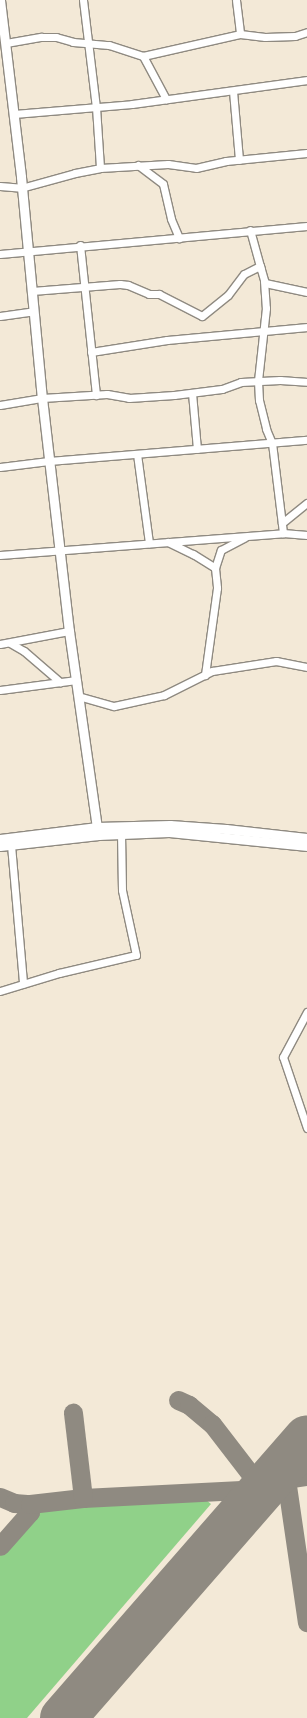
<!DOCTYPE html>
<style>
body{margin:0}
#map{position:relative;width:307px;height:1718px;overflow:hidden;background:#f3e9d7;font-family:Dekko,sans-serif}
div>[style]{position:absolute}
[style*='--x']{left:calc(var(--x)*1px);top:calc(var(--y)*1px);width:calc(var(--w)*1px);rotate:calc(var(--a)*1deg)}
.green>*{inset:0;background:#90d189}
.taxiway>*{height:19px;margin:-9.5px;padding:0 9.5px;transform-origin:9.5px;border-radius:9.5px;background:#8f8a81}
.runway>*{height:46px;margin:-23px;padding:0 23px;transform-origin:23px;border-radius:23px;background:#8f8a81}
.roads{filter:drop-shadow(1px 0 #8f8a81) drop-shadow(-1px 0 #8f8a81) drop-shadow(0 1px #8f8a81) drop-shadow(0 -1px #8f8a81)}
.minor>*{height:7px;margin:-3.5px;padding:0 3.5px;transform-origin:3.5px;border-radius:3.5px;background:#fff}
.tertiary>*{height:9px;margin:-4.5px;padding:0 4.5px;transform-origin:4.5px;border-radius:4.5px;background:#fff}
span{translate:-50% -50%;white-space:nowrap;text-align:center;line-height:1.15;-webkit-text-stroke:3.5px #f6f6f2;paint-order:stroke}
</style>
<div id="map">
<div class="green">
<i style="clip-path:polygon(198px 1499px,206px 1500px,211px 1504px,27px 1718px,0 1718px,0 1552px,10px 1541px,43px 1509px)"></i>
</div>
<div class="taxiway">
<i style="--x:178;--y:1400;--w:12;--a:24"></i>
<i style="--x:189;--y:1405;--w:30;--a:40"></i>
<i style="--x:212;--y:1424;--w:82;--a:52.4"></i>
<i style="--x:284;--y:1465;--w:159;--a:81.7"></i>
<i style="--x:0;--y:1497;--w:15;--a:23"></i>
<i style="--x:14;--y:1503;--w:16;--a:4"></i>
<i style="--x:30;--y:1504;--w:8;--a:90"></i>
<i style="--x:30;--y:1512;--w:45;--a:131.4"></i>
<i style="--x:83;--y:1498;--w:179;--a:-2.9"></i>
<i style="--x:262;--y:1489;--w:25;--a:-23"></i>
<i style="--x:285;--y:1479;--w:22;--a:-8"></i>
<i style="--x:30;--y:1504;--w:53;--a:-6.5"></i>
<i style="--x:83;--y:1498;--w:86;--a:-96.7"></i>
</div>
<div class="runway">
<i style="--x:63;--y:1718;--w:371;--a:-48.9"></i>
</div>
<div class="roads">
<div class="minor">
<i style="--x:83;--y:0;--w:108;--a:83.1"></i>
<i style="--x:96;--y:107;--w:61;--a:86.2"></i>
<i style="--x:236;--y:0;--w:34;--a:83"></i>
<i style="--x:6;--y:43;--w:36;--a:-10"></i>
<i style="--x:41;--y:37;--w:15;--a:0"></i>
<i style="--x:56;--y:37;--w:18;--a:16"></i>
<i style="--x:73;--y:42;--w:36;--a:5"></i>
<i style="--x:109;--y:45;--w:36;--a:18"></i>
<i style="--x:143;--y:56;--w:99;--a:-12.8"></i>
<i style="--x:240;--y:34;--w:25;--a:7"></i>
<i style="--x:265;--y:37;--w:30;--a:-2"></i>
<i style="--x:295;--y:36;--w:13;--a:-18"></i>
<i style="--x:143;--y:56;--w:49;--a:61.9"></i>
<i style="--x:233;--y:91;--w:69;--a:85"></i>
<i style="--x:14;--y:114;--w:118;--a:-4.8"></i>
<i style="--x:132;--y:104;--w:177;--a:-7.8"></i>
<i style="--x:138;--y:165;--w:31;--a:37"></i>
<i style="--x:163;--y:184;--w:36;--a:77"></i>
<i style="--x:171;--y:219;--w:21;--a:67"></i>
<i style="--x:0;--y:186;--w:21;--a:5"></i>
<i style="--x:21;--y:188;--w:56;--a:-15.5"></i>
<i style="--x:75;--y:173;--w:25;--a:-11"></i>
<i style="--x:100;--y:168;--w:68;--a:-3.4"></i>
<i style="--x:168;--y:164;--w:28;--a:8"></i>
<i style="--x:196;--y:168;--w:31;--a:-13"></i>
<i style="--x:226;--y:161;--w:81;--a:-5.6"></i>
<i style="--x:250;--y:230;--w:41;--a:74.6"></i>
<i style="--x:80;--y:245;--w:151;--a:83.9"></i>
<i style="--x:0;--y:254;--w:308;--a:-5.2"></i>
<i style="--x:264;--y:281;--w:27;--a:86"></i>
<i style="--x:266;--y:308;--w:73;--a:96.3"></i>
<i style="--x:258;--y:381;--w:19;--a:87"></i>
<i style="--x:259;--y:400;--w:30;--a:76"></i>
<i style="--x:266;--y:429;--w:15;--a:67"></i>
<i style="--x:272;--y:443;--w:91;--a:83"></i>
<i style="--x:32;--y:291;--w:88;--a:-4.5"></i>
<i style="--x:120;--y:284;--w:8;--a:7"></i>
<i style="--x:128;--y:285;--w:23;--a:23"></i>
<i style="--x:149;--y:294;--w:10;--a:0"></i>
<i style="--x:159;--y:294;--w:48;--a:27.1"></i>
<i style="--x:202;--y:316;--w:33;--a:-39"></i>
<i style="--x:228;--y:295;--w:26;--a:-53"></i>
<i style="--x:244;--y:274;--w:18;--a:-27"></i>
<i style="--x:260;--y:266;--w:18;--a:74"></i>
<i style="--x:265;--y:283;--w:43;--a:12.1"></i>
<i style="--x:0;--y:316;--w:34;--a:-8"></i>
<i style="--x:91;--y:352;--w:77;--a:-9"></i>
<i style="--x:167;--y:340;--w:141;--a:-5.3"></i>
<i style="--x:192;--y:393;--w:56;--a:84.9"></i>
<i style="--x:0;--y:405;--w:43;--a:-9.5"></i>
<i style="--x:42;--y:398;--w:65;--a:-3.5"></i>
<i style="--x:107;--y:394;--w:22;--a:10"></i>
<i style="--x:129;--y:398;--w:45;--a:-3.8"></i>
<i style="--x:174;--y:395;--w:48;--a:-7.1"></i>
<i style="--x:222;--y:389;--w:20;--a:-20"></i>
<i style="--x:241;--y:382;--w:39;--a:-3"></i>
<i style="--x:280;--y:380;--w:27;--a:4"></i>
<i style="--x:137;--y:454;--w:90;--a:82.3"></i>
<i style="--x:0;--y:467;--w:49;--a:-7"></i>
<i style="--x:49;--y:461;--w:259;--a:-4.7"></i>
<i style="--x:282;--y:523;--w:32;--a:-39"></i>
<i style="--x:168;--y:542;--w:28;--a:26"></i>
<i style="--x:193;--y:554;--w:26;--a:32"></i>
<i style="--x:215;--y:568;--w:20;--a:84"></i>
<i style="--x:217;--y:588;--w:88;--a:97.9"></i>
<i style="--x:0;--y:555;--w:284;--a:-4.4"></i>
<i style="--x:283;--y:533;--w:24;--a:5"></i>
<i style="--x:215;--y:568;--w:19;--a:-72"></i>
<i style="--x:221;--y:550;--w:27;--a:-28"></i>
<i style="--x:10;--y:643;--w:16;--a:30"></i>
<i style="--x:24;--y:651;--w:48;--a:40.7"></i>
<i style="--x:0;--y:644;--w:70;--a:-10.7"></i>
<i style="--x:0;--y:690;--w:77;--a:-7.5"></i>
<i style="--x:78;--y:696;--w:37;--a:16"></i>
<i style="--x:114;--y:706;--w:51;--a:-12.4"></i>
<i style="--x:164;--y:695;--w:54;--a:-26.6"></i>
<i style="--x:212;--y:671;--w:65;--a:-8.9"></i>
<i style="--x:276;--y:661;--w:32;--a:11"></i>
<i style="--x:11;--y:845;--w:139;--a:85"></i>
<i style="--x:0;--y:991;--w:62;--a:-17"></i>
<i style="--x:59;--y:973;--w:79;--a:-13.2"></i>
<i style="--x:136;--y:955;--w:66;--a:-102.2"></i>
<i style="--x:122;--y:890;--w:56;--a:-91"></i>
<i style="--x:307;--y:1012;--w:51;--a:118.1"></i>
<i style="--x:283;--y:1057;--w:75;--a:71.3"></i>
</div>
<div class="tertiary">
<i style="--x:0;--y:0;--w:178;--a:83.2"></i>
<i style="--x:21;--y:177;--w:222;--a:84.6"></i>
<i style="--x:42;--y:398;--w:235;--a:83.4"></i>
<i style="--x:69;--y:631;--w:206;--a:81.9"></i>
<i style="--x:0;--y:839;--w:98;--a:-7.1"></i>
<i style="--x:97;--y:827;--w:73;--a:-1.6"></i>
<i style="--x:170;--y:825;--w:56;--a:4.1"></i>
<i style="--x:226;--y:829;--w:81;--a:6.3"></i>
<i style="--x:0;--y:846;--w:99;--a:-6.4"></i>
<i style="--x:98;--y:835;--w:71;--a:-2.4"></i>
<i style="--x:169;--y:832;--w:139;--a:5.8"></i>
</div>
</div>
</div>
